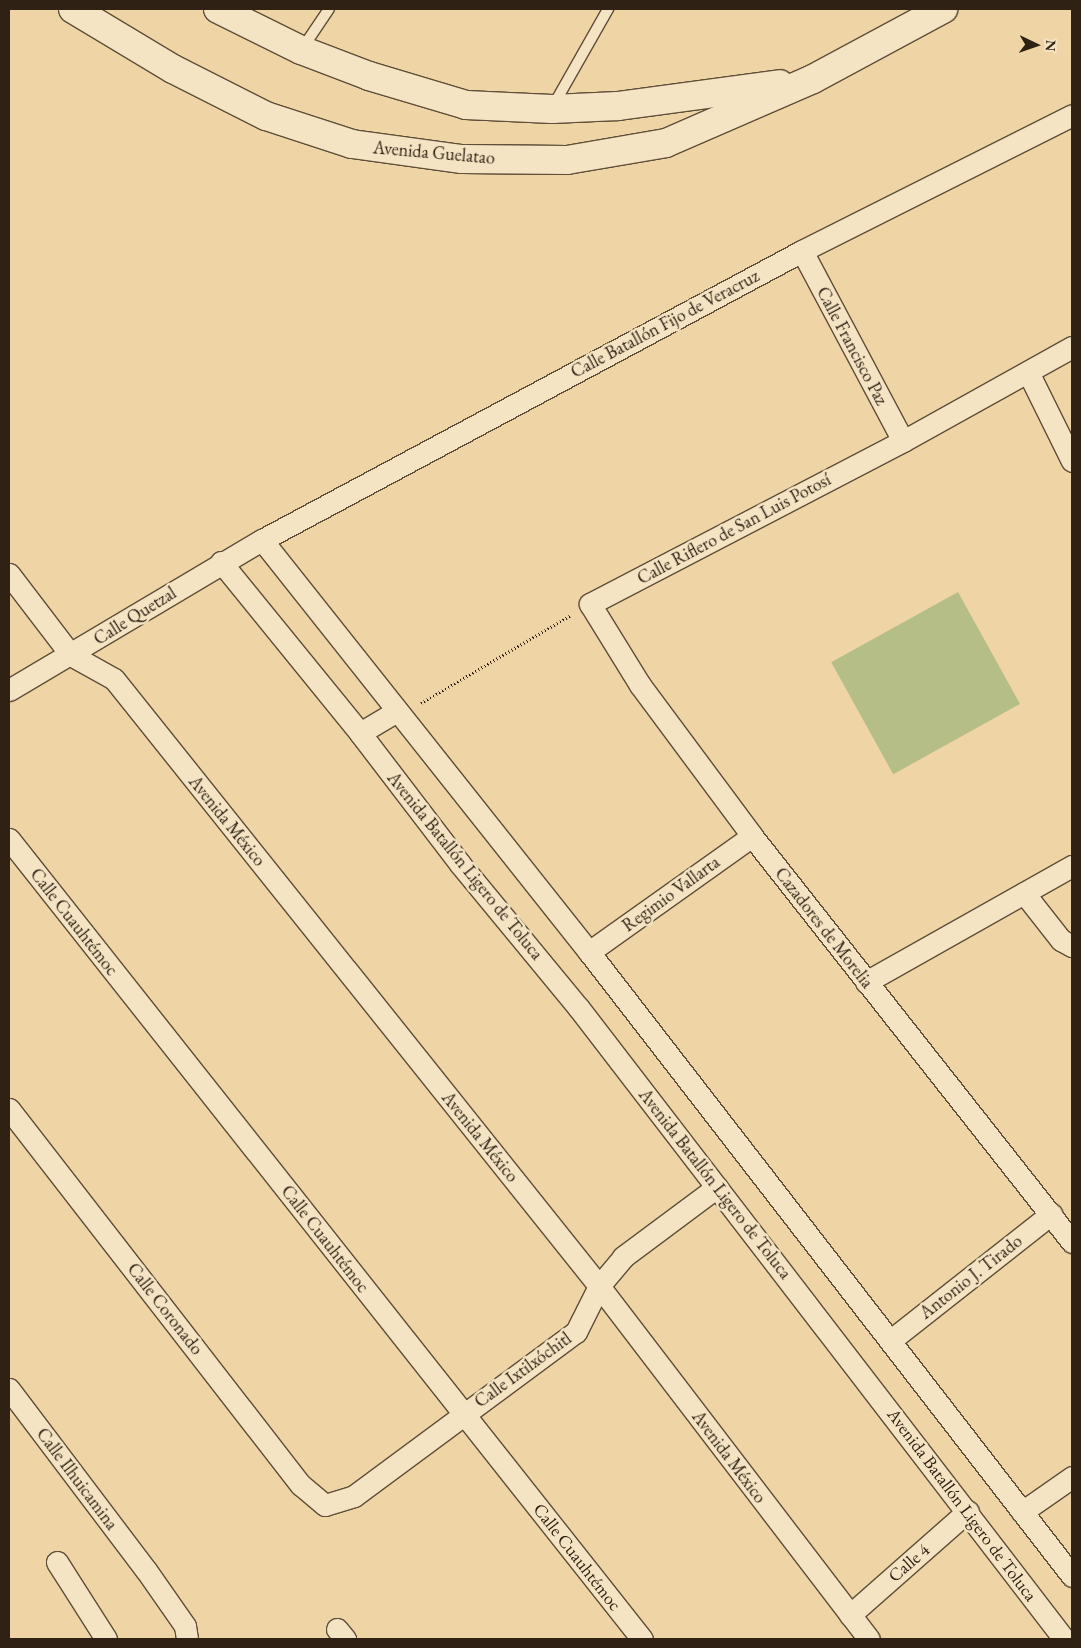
<!DOCTYPE html>
<meta charset="utf-8">
<style>
body{margin:0}
#map{position:relative;width:1081px;height:1648px;overflow:hidden;background:#efd5a5;font-family:"EB Garamond",serif}
div>[style]{position:absolute}
[style*='--x']{left:calc(var(--x)*1px);top:calc(var(--y)*1px);width:calc(var(--w)*1px);rotate:calc(var(--a)*1deg)}
.green>*{inset:0;background:#b6be88;transform-origin:0 0}
.path>*{height:3px;margin-top:-1.5px;transform-origin:0;background:repeating-linear-gradient(90deg,#2f2113 0 1px,transparent 0 3.5px)}
.roads{filter:drop-shadow(1px 0 #5f4e38) drop-shadow(-1px 0 #5f4e38) drop-shadow(0 1px #5f4e38) drop-shadow(0 -1px #5f4e38)}
.service>*{height:10px;margin:-5px;padding:0 5px;transform-origin:5px;border-radius:5px;background:#f5e4c4}
.minor>*{height:21px;margin:-10.5px;padding:0 10.5px;transform-origin:10.5px;border-radius:10.5px;background:#f5e4c4}
.secondary>*{height:28px;margin:-14px;padding:0 14px;transform-origin:14px;border-radius:14px;background:#f5e4c4}
span{translate:-50% -50%;white-space:nowrap;text-align:center;line-height:1.15;-webkit-text-stroke:5px #f5e4c4;paint-order:stroke}
.street-label{font-size:18px;color:#2f2113}
.frame{position:absolute;inset:0;border:10px solid #2f2113;pointer-events:none}
.north{position:absolute;left:1011px;top:20px;width:50px;height:50px;-webkit-text-stroke:4px #f5e4c4;paint-order:stroke;rotate:93deg;font-size:14px;font-weight:700;line-height:20px;text-align:center;color:#2f2113}
.north::after{content:'';display:block;margin:auto;width:18px;height:22px;background:#2f2113;clip-path:polygon(50% 0,100% 100%,50% 72%,0 100%)}
</style>
<div id="map">
<div class="green">
<i style="left:958px;top:592px;width:128px;height:145px;rotate:61deg"></i>
</div>
<div class="path">
<i style="--x:421;--y:703;--w:174;--a:-30.4"></i>
</div>
<div class="roads">
<div class="service">
<i style="--x:302;--y:49;--w:48;--a:-56"></i>
<i style="--x:553;--y:106;--w:112;--a:-60.4"></i>
</div>
<div class="minor">
<i style="--x:802;--y:251;--w:215;--a:62"></i>
<i style="--x:1072;--y:347;--w:193;--a:150.9"></i>
<i style="--x:903;--y:441;--w:353;--a:152.5"></i>
<i style="--x:590;--y:604;--w:95;--a:58.3"></i>
<i style="--x:640;--y:685;--w:188;--a:53.4"></i>
<i style="--x:752;--y:836;--w:517;--a:51.76"></i>
<i style="--x:1028;--y:372;--w:99;--a:63.7"></i>
<i style="--x:262;--y:540;--w:526;--a:51.56"></i>
<i style="--x:589;--y:952;--w:789;--a:52.26"></i>
<i style="--x:221;--y:562;--w:220;--a:50.9"></i>
<i style="--x:360;--y:733;--w:165;--a:52.6"></i>
<i style="--x:460;--y:864;--w:185;--a:50.5"></i>
<i style="--x:578;--y:1007;--w:797;--a:52.44"></i>
<i style="--x:9;--y:574;--w:102;--a:52.6"></i>
<i style="--x:71;--y:655;--w:49;--a:29.2"></i>
<i style="--x:114;--y:679;--w:777;--a:51.37"></i>
<i style="--x:599;--y:1286;--w:444;--a:52.6"></i>
<i style="--x:9;--y:690;--w:294;--a:-30.7"></i>
<i style="--x:262;--y:540;--w:612;--a:-28.16"></i>
<i style="--x:802;--y:251;--w:302;--a:-26.7"></i>
<i style="--x:360;--y:733;--w:43;--a:-30.7"></i>
<i style="--x:9;--y:839;--w:1020;--a:51.65"></i>
<i style="--x:1024;--y:893;--w:60;--a:51.8"></i>
<i style="--x:1061;--y:940;--w:13;--a:29"></i>
<i style="--x:589;--y:952;--w:200;--a:-35.4"></i>
<i style="--x:866;--y:982;--w:236;--a:-29.4"></i>
<i style="--x:9;--y:1109;--w:476;--a:52.2"></i>
<i style="--x:301;--y:1485;--w:31;--a:40"></i>
<i style="--x:325;--y:1505;--w:30;--a:-17"></i>
<i style="--x:354;--y:1496;--w:276;--a:-36.5"></i>
<i style="--x:576;--y:1332;--w:51;--a:-63.4"></i>
<i style="--x:599;--y:1286;--w:38;--a:-50"></i>
<i style="--x:623;--y:1257;--w:117;--a:-36.7"></i>
<i style="--x:891;--y:1340;--w:204;--a:-38.2"></i>
<i style="--x:9;--y:1389;--w:227;--a:52.9"></i>
<i style="--x:146;--y:1570;--w:68;--a:55.1"></i>
<i style="--x:185;--y:1626;--w:13;--a:81"></i>
<i style="--x:1022;--y:1512;--w:61;--a:-35"></i>
<i style="--x:57;--y:1562;--w:91;--a:57.5"></i>
<i style="--x:850;--y:1615;--w:157;--a:-41.4"></i>
<i style="--x:337;--y:1629;--w:13;--a:51"></i>
</div>
<div class="secondary">
<i style="--x:73;--y:9;--w:117;--a:31"></i>
<i style="--x:173;--y:69;--w:104;--a:26.8"></i>
<i style="--x:266;--y:116;--w:90;--a:18"></i>
<i style="--x:352;--y:144;--w:111;--a:7.8"></i>
<i style="--x:462;--y:159;--w:105;--a:0.5"></i>
<i style="--x:567;--y:160;--w:100;--a:-9.7"></i>
<i style="--x:666;--y:143;--w:160;--a:-23.5"></i>
<i style="--x:813;--y:79;--w:148;--a:-28.3"></i>
<i style="--x:218;--y:9;--w:93;--a:26.3"></i>
<i style="--x:301;--y:50;--w:73;--a:20.9"></i>
<i style="--x:369;--y:76;--w:101;--a:16.6"></i>
<i style="--x:466;--y:105;--w:86;--a:2.7"></i>
<i style="--x:552;--y:109;--w:66;--a:-2.6"></i>
<i style="--x:618;--y:106;--w:163;--a:-7.7"></i>
</div>
</div>
<div class="street-label">
<span style="left:434px;top:153px;rotate:5deg">Avenida Guelatao</span>
<span style="left:665px;top:324px;rotate:-28deg">Calle Batallón Fijo de Veracruz</span>
<span style="left:852px;top:346px;rotate:62deg">Calle Francisco Paz</span>
<span style="left:734px;top:529px;rotate:-28deg">Calle Riflero de San Luis Potosí</span>
<span style="left:135px;top:616px;rotate:-32deg">Calle Quetzal</span>
<span style="left:227px;top:821px;rotate:51deg">Avenida México</span>
<span style="left:465px;top:866px;rotate:51deg">Avenida Batallón Ligero de Toluca</span>
<span style="left:671px;top:894px;rotate:-36deg">Regimio Vallarta</span>
<span style="left:74px;top:922px;rotate:52deg">Calle Cuauhtémoc</span>
<span style="left:824px;top:928px;rotate:52deg">Cazadores de Morelia</span>
<span style="left:480px;top:1137px;rotate:51deg">Avenida México</span>
<span style="left:715px;top:1184px;rotate:52deg">Avenida Batallón Ligero de Toluca</span>
<span style="left:325px;top:1239px;rotate:52deg">Calle Cuauhtémoc</span>
<span style="left:971px;top:1277px;rotate:-38deg">Antonio J. Tirado</span>
<span style="left:165px;top:1309px;rotate:52deg">Calle Coronado</span>
<span style="left:523px;top:1370px;rotate:-36deg">Calle Ixtilxóchitl</span>
<span style="left:729px;top:1457px;rotate:53deg">Avenida México</span>
<span style="left:77px;top:1479px;rotate:53deg">Calle Ilhuicamina</span>
<span style="left:962px;top:1505px;rotate:53deg">Avenida Batallón Ligero de Toluca</span>
<span style="left:577px;top:1557px;rotate:52deg">Calle Cuauhtémoc</span>
<span style="left:909px;top:1563px;rotate:-41deg">Calle 4</span>
</div>
<div class="frame"></div>
<div class="north">N</div>
</div>
